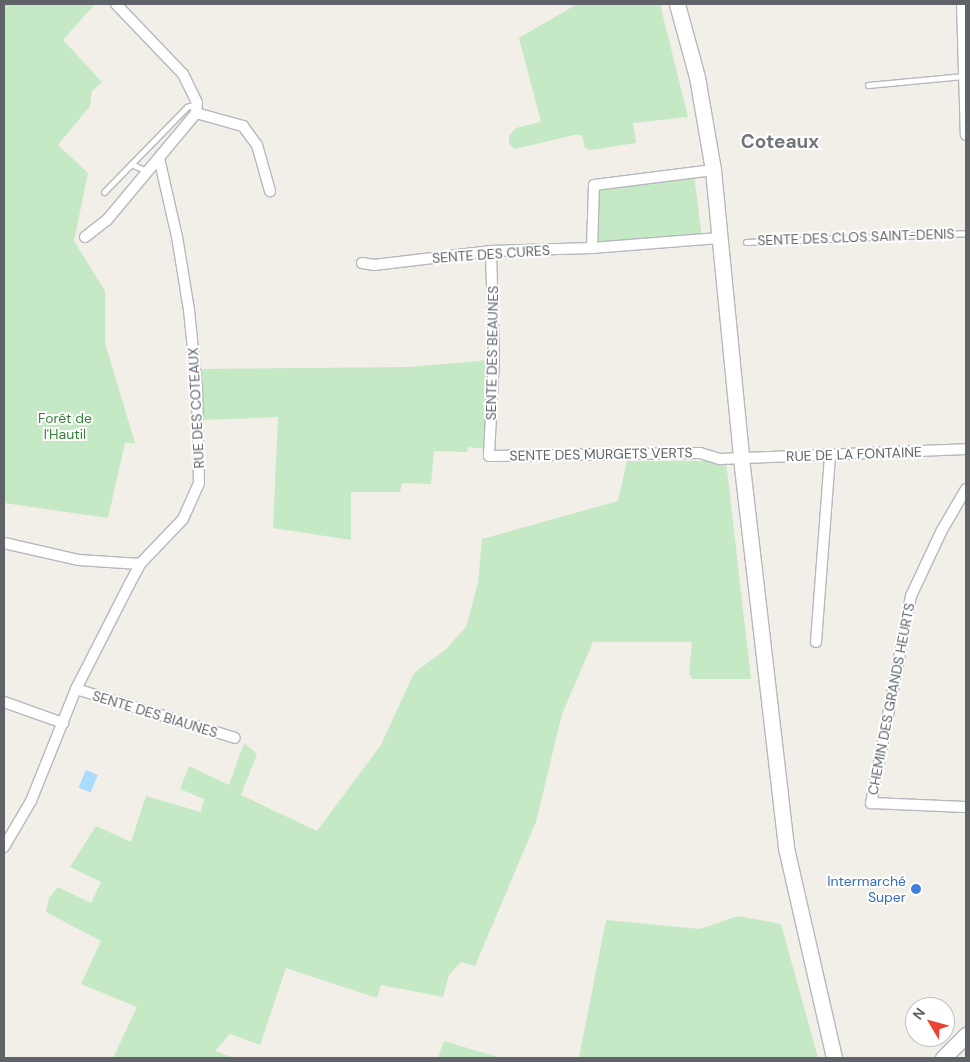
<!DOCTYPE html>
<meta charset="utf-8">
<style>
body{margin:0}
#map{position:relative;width:970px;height:1062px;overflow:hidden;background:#f1efe8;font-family:"DM Sans",sans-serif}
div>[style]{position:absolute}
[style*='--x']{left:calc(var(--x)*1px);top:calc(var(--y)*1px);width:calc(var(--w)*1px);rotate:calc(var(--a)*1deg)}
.green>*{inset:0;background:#c5e8c5}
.water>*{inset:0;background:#aadaff;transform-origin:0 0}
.roads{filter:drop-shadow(1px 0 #b5b8bc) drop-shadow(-1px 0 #b5b8bc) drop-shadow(0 1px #b5b8bc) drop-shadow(0 -1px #b5b8bc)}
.lane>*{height:5px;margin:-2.5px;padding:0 2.5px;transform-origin:2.5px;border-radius:2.5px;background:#fff}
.street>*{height:10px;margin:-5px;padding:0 5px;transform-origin:5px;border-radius:5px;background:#fff}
.secondary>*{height:15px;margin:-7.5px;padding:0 7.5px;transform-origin:7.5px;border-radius:7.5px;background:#fff}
.dots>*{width:14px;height:14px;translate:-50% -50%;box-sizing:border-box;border:2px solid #fff;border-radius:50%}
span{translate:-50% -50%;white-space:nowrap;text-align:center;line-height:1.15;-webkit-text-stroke:4px #fff;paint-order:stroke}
.street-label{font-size:14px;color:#5f6368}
.park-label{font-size:14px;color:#348238}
.shop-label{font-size:14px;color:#366cbe}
.right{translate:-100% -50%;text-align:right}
.district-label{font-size:19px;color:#70757a;font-weight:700}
.frame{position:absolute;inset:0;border:5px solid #5f6368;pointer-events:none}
.north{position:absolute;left:905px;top:997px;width:50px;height:50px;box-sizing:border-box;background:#fff;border:1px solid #bfc1c3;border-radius:50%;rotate:307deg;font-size:14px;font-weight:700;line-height:20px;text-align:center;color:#5f6368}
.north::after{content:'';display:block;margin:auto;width:18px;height:22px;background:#ea4335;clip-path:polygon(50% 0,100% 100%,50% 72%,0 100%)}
</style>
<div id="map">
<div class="green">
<i style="clip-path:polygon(4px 4px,95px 4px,63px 40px,102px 82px,92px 91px,90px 106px,58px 145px,88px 173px,74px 241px,105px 291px,105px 343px,135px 443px,125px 443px,108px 518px,4px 503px)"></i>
<i style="clip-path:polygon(577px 4px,660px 4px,688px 117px,633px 123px,636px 143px,590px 150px,585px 148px,582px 135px,574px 135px,515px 149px,509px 144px,509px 136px,516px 128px,541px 122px,519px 38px)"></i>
<i style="clip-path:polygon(694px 175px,703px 246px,592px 248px,592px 183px)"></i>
<i style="clip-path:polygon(490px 360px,488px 449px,468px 447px,467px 452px,434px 451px,431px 484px,402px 483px,400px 492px,351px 492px,351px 540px,273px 528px,278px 417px,203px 420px,200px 369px,409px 367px)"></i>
<i style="clip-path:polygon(627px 461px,726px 461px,751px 679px,693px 679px,689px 674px,692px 642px,593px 642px,562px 714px,536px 822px,475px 966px,461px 962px,449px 975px,443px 997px,381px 985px,377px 998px,286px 968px,260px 1045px,230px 1034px,215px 1051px,235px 1058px,113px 1058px,137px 1007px,81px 984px,101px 941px,46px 912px,49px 898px,58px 887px,91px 903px,101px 882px,70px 867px,96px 826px,131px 842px,146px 796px,201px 812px,204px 799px,180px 789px,189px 766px,229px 785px,244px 743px,257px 754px,241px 795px,317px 831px,381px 745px,414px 673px,445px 650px,466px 627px,478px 583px,482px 539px,618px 501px)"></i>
<i style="clip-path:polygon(738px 916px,781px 924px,818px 1058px,579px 1058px,606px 920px,700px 929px)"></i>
<i style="clip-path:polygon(444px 1041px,501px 1058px,438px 1058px)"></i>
</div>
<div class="water">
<i style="left:86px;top:770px;width:13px;height:19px;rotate:23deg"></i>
</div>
<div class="roads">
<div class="lane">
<i style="--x:868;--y:85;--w:96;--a:-5.4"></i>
<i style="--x:131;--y:164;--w:17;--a:24"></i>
<i style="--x:104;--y:192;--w:119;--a:-45.7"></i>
<i style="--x:187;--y:107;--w:9;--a:-18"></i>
<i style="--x:746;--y:242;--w:220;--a:-2.3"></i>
</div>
<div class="street">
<i style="--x:116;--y:4;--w:97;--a:46.3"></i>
<i style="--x:183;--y:74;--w:32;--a:64"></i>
<i style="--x:197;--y:103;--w:10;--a:96"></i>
<i style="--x:962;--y:4;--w:131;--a:88.3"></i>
<i style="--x:196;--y:113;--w:49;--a:15.5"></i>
<i style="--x:243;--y:126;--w:24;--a:54"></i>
<i style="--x:257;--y:145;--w:48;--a:74.2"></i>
<i style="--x:85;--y:237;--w:28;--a:-38"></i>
<i style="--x:107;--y:220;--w:139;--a:-50.2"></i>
<i style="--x:592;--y:248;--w:127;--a:-4.5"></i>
<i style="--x:491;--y:251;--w:108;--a:88.4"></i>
<i style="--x:494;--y:359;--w:97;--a:93"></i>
<i style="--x:489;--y:456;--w:211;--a:-0.8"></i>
<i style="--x:700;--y:453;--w:21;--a:17"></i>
<i style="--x:720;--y:459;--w:246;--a:-2.3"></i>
<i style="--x:362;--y:263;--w:12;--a:9"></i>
<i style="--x:374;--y:265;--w:118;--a:-6.8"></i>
<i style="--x:491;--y:251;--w:101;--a:-1.7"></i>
<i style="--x:592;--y:248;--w:63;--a:-88.2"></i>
<i style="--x:594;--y:185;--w:120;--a:-7.2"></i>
<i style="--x:966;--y:489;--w:48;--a:120.3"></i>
<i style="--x:942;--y:530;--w:73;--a:115.2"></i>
<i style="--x:911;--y:596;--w:211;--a:100.9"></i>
<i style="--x:871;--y:803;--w:95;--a:2.4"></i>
<i style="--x:4;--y:543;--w:77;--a:12.8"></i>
<i style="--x:79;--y:560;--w:61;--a:3.8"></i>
<i style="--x:816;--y:642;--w:188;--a:-85.7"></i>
<i style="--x:76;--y:689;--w:166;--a:17.1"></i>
<i style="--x:4;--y:702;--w:63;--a:19.6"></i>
<i style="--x:4;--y:847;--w:53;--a:-59.6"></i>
<i style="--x:31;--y:801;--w:121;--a:-68.1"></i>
<i style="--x:76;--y:689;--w:117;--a:-63"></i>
<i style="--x:129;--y:585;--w:24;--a:-62"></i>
<i style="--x:140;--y:564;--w:62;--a:-46.3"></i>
<i style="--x:183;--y:519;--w:39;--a:-66"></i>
<i style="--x:199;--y:483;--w:93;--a:-91.2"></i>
<i style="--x:197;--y:390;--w:80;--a:-95.7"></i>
<i style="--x:189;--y:310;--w:74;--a:-99.3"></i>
<i style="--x:177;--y:237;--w:81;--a:-102.8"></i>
</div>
<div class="secondary">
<i style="--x:677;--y:4;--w:76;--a:74.7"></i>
<i style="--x:697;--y:77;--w:94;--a:80.2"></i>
<i style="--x:713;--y:170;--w:289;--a:84.4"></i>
<i style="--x:741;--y:458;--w:393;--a:83.4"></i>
<i style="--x:786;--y:848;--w:215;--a:77.1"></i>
<i style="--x:943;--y:1058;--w:33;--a:-45"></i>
</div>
</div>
<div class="dots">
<i style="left:916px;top:889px;background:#3f7fe0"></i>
</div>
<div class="street-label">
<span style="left:856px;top:237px;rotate:-2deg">SENTE DES CLOS SAINT-DENIS</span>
<span style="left:491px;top:254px;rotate:-4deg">SENTE DES CURES</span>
<span style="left:492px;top:353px;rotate:-89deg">SENTE DES BEAUNES</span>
<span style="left:196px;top:408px;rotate:-93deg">RUE DES COTEAUX</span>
<span style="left:601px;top:454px;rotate:-1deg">SENTE DES MURGETS VERTS</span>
<span style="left:854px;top:454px;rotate:-2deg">RUE DE LA FONTAINE</span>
<span style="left:891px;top:699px;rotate:-79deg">CHEMIN DES GRANDS HEURTS</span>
<span style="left:155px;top:714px;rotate:17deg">SENTE DES BIAUNES</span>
</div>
<div class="park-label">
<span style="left:65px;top:426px">Forêt de<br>l'Hautil</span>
</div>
<div class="shop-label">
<span class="right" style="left:906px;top:889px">Intermarché<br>Super</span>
</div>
<div class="district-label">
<span style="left:780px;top:142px">Coteaux</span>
</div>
<div class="frame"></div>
<div class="north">N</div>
</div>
